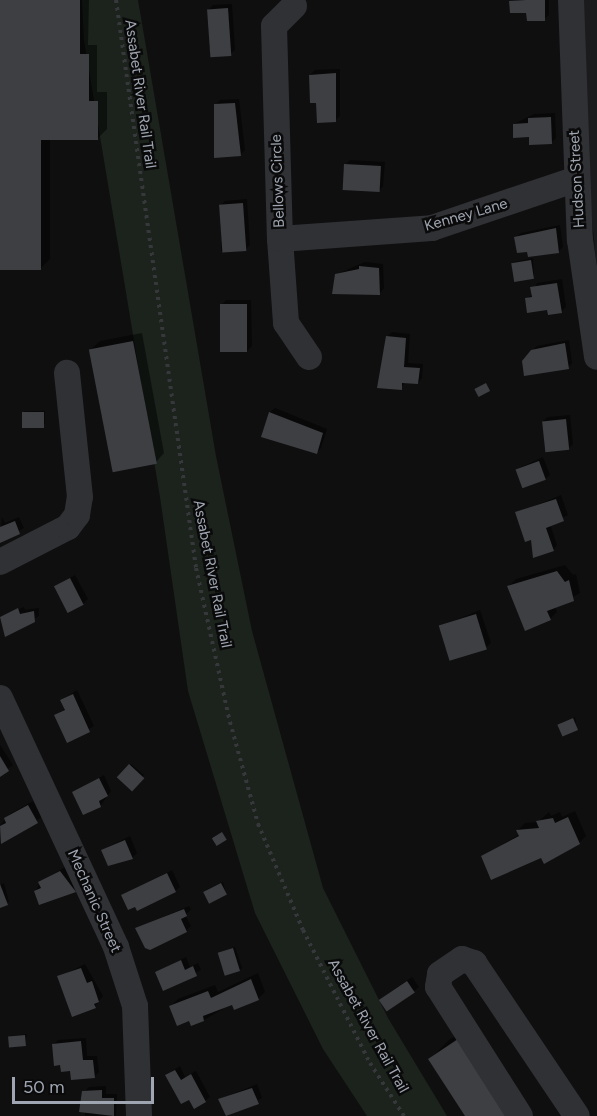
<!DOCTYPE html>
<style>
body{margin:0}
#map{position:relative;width:597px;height:1116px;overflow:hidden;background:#0f0f10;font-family:Figtree,sans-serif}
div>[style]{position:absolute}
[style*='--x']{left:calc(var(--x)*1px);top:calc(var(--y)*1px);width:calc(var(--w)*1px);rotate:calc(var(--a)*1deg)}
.built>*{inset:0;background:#1b1b1d}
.green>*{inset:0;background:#1b231c}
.shadow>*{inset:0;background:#0007;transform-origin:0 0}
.building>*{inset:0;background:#3e3f43;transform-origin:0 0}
.path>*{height:4px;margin-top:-2px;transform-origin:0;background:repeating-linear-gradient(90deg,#36383c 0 3px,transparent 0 7.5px)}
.minor>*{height:26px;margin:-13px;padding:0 13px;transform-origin:13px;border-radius:13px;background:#303135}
span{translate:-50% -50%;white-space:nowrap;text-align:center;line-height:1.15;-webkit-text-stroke:5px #0a0a0b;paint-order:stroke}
.street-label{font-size:15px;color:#9fa6b1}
.scale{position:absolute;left:12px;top:1077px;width:142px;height:27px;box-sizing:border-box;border:3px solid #9fa6b1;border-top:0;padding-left:8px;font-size:18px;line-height:21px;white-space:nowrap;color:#9fa6b1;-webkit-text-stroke:4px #0a0a0b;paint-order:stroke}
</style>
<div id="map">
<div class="built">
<i style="clip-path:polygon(582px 0,597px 0,597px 269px,587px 170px)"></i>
</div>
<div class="green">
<i style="clip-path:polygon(82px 0,138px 0,216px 456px,252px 631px,323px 888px,388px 1018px,447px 1116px,367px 1116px,323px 1049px,255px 913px,188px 691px,160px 497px,84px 40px)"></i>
</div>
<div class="shadow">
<i style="clip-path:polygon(0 0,89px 0,88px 45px,97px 45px,97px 92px,107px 92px,107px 129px,98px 138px,50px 138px,50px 259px,41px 268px,0 268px)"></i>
<i style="clip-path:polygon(549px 0,549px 15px,544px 19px,511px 1px)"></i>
<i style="clip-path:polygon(232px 4px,235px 50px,230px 54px,209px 9px,213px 5px)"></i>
<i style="clip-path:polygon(340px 69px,340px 116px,335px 121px,318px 101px,310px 75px,315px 70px)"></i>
<i style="clip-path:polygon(239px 99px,245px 150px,241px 154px,215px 105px,220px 100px)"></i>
<i style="clip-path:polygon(555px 113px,556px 138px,551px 143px,514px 124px,534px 114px)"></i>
<i style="clip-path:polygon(350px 160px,385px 162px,383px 186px,379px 191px,346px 164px)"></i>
<i style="clip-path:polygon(247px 199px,250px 245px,245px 250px,221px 251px,221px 205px,225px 201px)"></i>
<i style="clip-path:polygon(560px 225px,563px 247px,559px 251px,528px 250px,516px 237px,521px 233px)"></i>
<i style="clip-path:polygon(533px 258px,534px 277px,513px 264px,514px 262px)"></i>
<i style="clip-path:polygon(365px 262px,383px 264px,384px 288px,380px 293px,337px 274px)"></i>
<i style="clip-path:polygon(562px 279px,566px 307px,561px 312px,526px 299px,533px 294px,537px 283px)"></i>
<i style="clip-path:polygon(226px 300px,251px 300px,252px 346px,247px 351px,222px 305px)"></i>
<i style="clip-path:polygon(392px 332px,410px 334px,408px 363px,423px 364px,422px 378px,418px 383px,406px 381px,401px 388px,387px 337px)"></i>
<i style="clip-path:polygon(142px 333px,164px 453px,155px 463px,90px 350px,100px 341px)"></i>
<i style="clip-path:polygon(569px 340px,572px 363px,568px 368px,532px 351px,537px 346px)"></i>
<i style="clip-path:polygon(275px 408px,327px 429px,321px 448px,316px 453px,270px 412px)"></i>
<i style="clip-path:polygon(25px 411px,45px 411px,45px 424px,23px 413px)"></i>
<i style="clip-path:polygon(570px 415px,573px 444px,568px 449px,543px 421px,548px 417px)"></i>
<i style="clip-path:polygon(543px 457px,550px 475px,545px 479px,517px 469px)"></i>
<i style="clip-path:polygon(561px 495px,568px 515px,550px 524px,557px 545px,553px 550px,533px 538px,517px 513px)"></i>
<i style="clip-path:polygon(2px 517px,5px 523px,19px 517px,24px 528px,0 541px)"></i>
<i style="clip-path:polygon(565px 565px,573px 575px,576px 574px,580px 593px,555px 607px,557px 612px,550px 619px,509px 586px,516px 579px)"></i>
<i style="clip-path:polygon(75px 575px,88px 599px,83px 604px,56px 587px)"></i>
<i style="clip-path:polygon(24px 607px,25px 610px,39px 608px,39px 616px,6px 635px,0 617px)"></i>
<i style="clip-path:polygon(480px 610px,491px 643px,486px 647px,441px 626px)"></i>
<i style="clip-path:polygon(77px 690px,94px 726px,68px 741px,56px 715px,66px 708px,62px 700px)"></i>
<i style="clip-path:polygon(575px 717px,577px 729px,559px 725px,561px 723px)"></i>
<i style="clip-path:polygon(0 745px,13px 765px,0 775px)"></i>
<i style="left:131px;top:764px;width:17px;height:18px;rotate:40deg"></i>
<i style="clip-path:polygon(104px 775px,111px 791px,101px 805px,84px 813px,74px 792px)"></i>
<i style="clip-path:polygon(33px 801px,42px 817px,2px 841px,0 826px,10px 814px)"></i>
<i style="clip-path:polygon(575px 811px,586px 836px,579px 843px,542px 856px,483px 856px,520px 834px,518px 830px,525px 823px,538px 822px,549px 812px,551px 816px,560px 812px,562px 817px)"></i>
<i style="clip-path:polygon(130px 836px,137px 853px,132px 858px,102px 850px)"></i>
<i style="clip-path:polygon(65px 867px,80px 886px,40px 903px,36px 891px,40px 882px)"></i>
<i style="clip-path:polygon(172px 870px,180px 887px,175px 891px,123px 896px)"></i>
<i style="clip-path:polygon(223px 882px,226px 894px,206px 890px)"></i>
<i style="clip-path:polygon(4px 883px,9px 902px,0 907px,0 885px)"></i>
<i style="clip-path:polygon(189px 906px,191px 910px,185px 915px,191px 926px,186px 931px,137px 928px)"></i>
<i style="clip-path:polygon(235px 947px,242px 968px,240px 970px,220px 953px)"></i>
<i style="clip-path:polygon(186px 957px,190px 967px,198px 963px,201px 970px,164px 989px,157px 972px)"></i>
<i style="clip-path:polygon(85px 964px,103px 996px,95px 1006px,73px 1015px,59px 977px)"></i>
<i style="clip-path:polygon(258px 973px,265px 992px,258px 999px,233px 1003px,204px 1020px,190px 1019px,171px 1006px,178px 999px,215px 985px,218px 992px)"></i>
<i style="clip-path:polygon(412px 977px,419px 987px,388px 1010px,386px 995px)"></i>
<i style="clip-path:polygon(468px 1031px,467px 1116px,430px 1059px,450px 1039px)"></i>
<i style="clip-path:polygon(27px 1034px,25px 1045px,9px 1038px,11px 1036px)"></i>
<i style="clip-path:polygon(86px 1038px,87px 1056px,97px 1056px,99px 1072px,94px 1077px,72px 1069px,54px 1044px,58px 1040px)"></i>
<i style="clip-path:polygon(180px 1066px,185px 1077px,196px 1071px,210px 1097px,205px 1101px,189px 1097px,166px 1075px)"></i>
<i style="clip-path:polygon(257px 1084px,262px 1098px,227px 1116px,220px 1099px)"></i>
<i style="clip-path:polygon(106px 1086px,106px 1094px,117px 1094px,116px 1116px,85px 1116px,84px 1092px,89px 1087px)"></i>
</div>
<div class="building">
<i style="clip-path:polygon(0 0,80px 0,80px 54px,89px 54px,89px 101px,98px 101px,98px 140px,41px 140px,41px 270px,0 270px)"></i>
<i style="clip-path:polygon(526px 0,545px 0,545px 21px,527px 21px,526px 13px,510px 13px,509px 1px)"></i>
<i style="left:228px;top:8px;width:48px;height:21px;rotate:86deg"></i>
<i style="clip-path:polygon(336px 73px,336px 122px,317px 123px,316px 103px,310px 103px,309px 75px)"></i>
<i style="clip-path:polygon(235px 103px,241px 156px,214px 158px,214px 104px)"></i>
<i style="clip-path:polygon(551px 117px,552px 144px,529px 145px,529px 137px,513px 138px,513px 124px,528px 123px,528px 118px)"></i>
<i style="left:344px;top:164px;width:37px;height:26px;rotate:3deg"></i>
<i style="left:243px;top:203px;width:48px;height:24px;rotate:86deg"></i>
<i style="clip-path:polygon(556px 228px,559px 253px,528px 257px,527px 252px,517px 253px,514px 237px)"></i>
<i style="left:531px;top:260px;width:19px;height:20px;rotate:81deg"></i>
<i style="clip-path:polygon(359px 266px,379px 268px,380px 295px,332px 294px,335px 274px,359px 269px)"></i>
<i style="clip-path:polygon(557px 283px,562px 313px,548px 315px,547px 310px,527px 313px,525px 298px,532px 297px,530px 287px)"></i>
<i style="left:220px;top:304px;width:27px;height:48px"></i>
<i style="clip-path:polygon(386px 336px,406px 338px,404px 367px,420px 368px,418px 384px,402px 383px,402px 390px,377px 388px)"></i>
<i style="left:133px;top:341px;width:125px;height:45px;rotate:79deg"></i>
<i style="clip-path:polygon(565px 343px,569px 369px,524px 376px,522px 361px,531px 350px)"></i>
<i style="left:486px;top:383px;width:9px;height:13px;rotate:63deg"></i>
<i style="left:22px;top:412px;width:22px;height:16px"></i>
<i style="clip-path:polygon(269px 412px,323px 433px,317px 454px,261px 437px)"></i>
<i style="left:566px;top:419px;width:31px;height:24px;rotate:84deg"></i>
<i style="left:539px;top:461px;width:20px;height:25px;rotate:70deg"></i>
<i style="clip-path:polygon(556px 499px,564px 521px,546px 528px,554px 551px,533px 558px,531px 540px,525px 542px,515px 512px)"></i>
<i style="clip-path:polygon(15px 521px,20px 534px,0 543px,0 527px)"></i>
<i style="clip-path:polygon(557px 571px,565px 582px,569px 580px,574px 601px,547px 611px,551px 620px,525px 631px,507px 586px)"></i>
<i style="left:70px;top:578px;width:30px;height:18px;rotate:63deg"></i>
<i style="clip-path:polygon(18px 608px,20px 614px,34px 611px,35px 622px,5px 637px,0 617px)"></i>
<i style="left:476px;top:614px;width:37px;height:39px;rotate:73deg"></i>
<i style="clip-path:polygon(73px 694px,90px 732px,67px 743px,54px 715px,65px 710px,60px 700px)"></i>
<i style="left:573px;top:718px;width:13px;height:17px;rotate:67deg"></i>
<i style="clip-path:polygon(0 756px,9px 771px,0 777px)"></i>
<i style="left:129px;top:764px;width:21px;height:18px;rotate:43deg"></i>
<i style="clip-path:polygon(99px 778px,108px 796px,99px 801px,101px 807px,83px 815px,72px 792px)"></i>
<i style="clip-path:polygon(28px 805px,38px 823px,1px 844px,0 826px,6px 823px,4px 818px)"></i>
<i style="clip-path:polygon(568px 817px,580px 844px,544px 864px,541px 858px,491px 880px,481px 856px,519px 836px,516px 830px,539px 828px,536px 821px,553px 818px,555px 823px)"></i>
<i style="left:222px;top:832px;width:9px;height:12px;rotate:58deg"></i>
<i style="clip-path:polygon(125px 840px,133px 859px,108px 866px,101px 850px)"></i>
<i style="clip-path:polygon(60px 871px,76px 892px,39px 905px,34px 891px,41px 888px,38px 882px)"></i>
<i style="clip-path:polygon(167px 873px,176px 892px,137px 911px,135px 907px,128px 910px,121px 895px)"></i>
<i style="left:221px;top:883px;width:13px;height:20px;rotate:63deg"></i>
<i style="clip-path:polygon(0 884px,8px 905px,0 908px)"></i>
<i style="clip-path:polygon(184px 909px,187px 916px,181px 919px,187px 932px,150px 950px,145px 948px,135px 928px)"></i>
<i style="left:233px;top:948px;width:24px;height:16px;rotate:73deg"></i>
<i style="clip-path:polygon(181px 960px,185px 970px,193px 966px,197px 976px,163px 991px,155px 972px)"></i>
<i style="clip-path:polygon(81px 968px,87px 983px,92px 981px,99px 1002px,94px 1004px,96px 1008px,72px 1017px,57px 976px)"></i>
<i style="clip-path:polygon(251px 979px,259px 1000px,234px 1010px,232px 1005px,203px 1016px,204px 1021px,191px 1026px,189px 1021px,177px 1026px,169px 1006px,208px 991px,211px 998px)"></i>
<i style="left:407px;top:981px;width:14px;height:34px;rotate:56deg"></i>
<i style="left:25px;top:1035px;width:11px;height:17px;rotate:85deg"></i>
<i style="clip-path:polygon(458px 1039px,515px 1116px,465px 1116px,428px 1059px)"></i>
<i style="clip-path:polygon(81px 1041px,83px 1060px,93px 1060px,95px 1078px,71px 1080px,70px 1071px,61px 1072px,60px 1065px,54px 1066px,52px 1044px)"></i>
<i style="clip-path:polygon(175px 1070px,181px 1080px,191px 1074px,206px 1102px,194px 1109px,189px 1100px,181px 1104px,165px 1075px)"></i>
<i style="clip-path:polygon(252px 1088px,259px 1104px,226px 1116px,218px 1099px)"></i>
<i style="clip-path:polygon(102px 1090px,102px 1098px,114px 1098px,114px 1116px,79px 1112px,82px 1091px)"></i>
</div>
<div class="path">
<i style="--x:116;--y:0;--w:574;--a:81.98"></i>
<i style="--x:196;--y:568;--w:158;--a:77.6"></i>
<i style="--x:230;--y:722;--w:106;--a:74.6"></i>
<i style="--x:258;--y:824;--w:115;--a:67"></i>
<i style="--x:303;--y:930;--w:149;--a:63.3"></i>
<i style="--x:370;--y:1063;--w:63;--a:57.3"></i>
</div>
<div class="minor">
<i style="--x:571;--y:0;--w:240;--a:87.9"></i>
<i style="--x:580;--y:240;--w:118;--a:81.7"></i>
<i style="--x:294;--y:6;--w:28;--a:135"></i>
<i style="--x:274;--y:26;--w:213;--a:88.4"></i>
<i style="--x:280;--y:239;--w:84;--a:85.9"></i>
<i style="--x:286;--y:323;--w:41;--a:55.9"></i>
<i style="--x:280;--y:239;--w:152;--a:-4.1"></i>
<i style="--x:432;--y:228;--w:153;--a:-18.7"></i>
<i style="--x:0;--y:562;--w:76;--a:-27.2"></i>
<i style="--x:68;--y:527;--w:15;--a:-53"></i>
<i style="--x:77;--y:515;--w:18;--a:-81"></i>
<i style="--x:80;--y:497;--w:125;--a:-96"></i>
<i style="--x:0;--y:698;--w:275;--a:65"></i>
<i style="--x:116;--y:947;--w:62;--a:72.1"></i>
<i style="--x:135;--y:1006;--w:110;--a:87.9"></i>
<i style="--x:520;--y:1116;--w:153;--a:-122.4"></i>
<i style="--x:438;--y:987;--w:13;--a:-81"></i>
<i style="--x:440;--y:974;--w:27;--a:-34"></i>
<i style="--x:462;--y:959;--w:13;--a:18"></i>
<i style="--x:474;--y:963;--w:184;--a:56.1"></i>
</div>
<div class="street-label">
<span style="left:140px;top:94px;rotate:82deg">Assabet River Rail Trail</span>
<span style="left:577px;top:179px;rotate:-93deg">Hudson Street</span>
<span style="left:278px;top:181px;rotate:-92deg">Bellows Circle</span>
<span style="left:466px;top:215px;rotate:-16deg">Kenney Lane</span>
<span style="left:212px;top:574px;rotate:79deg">Assabet River Rail Trail</span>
<span style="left:94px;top:901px;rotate:66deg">Mechanic Street</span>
<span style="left:368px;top:1026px;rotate:61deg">Assabet River Rail Trail</span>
</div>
<div class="scale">50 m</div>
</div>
